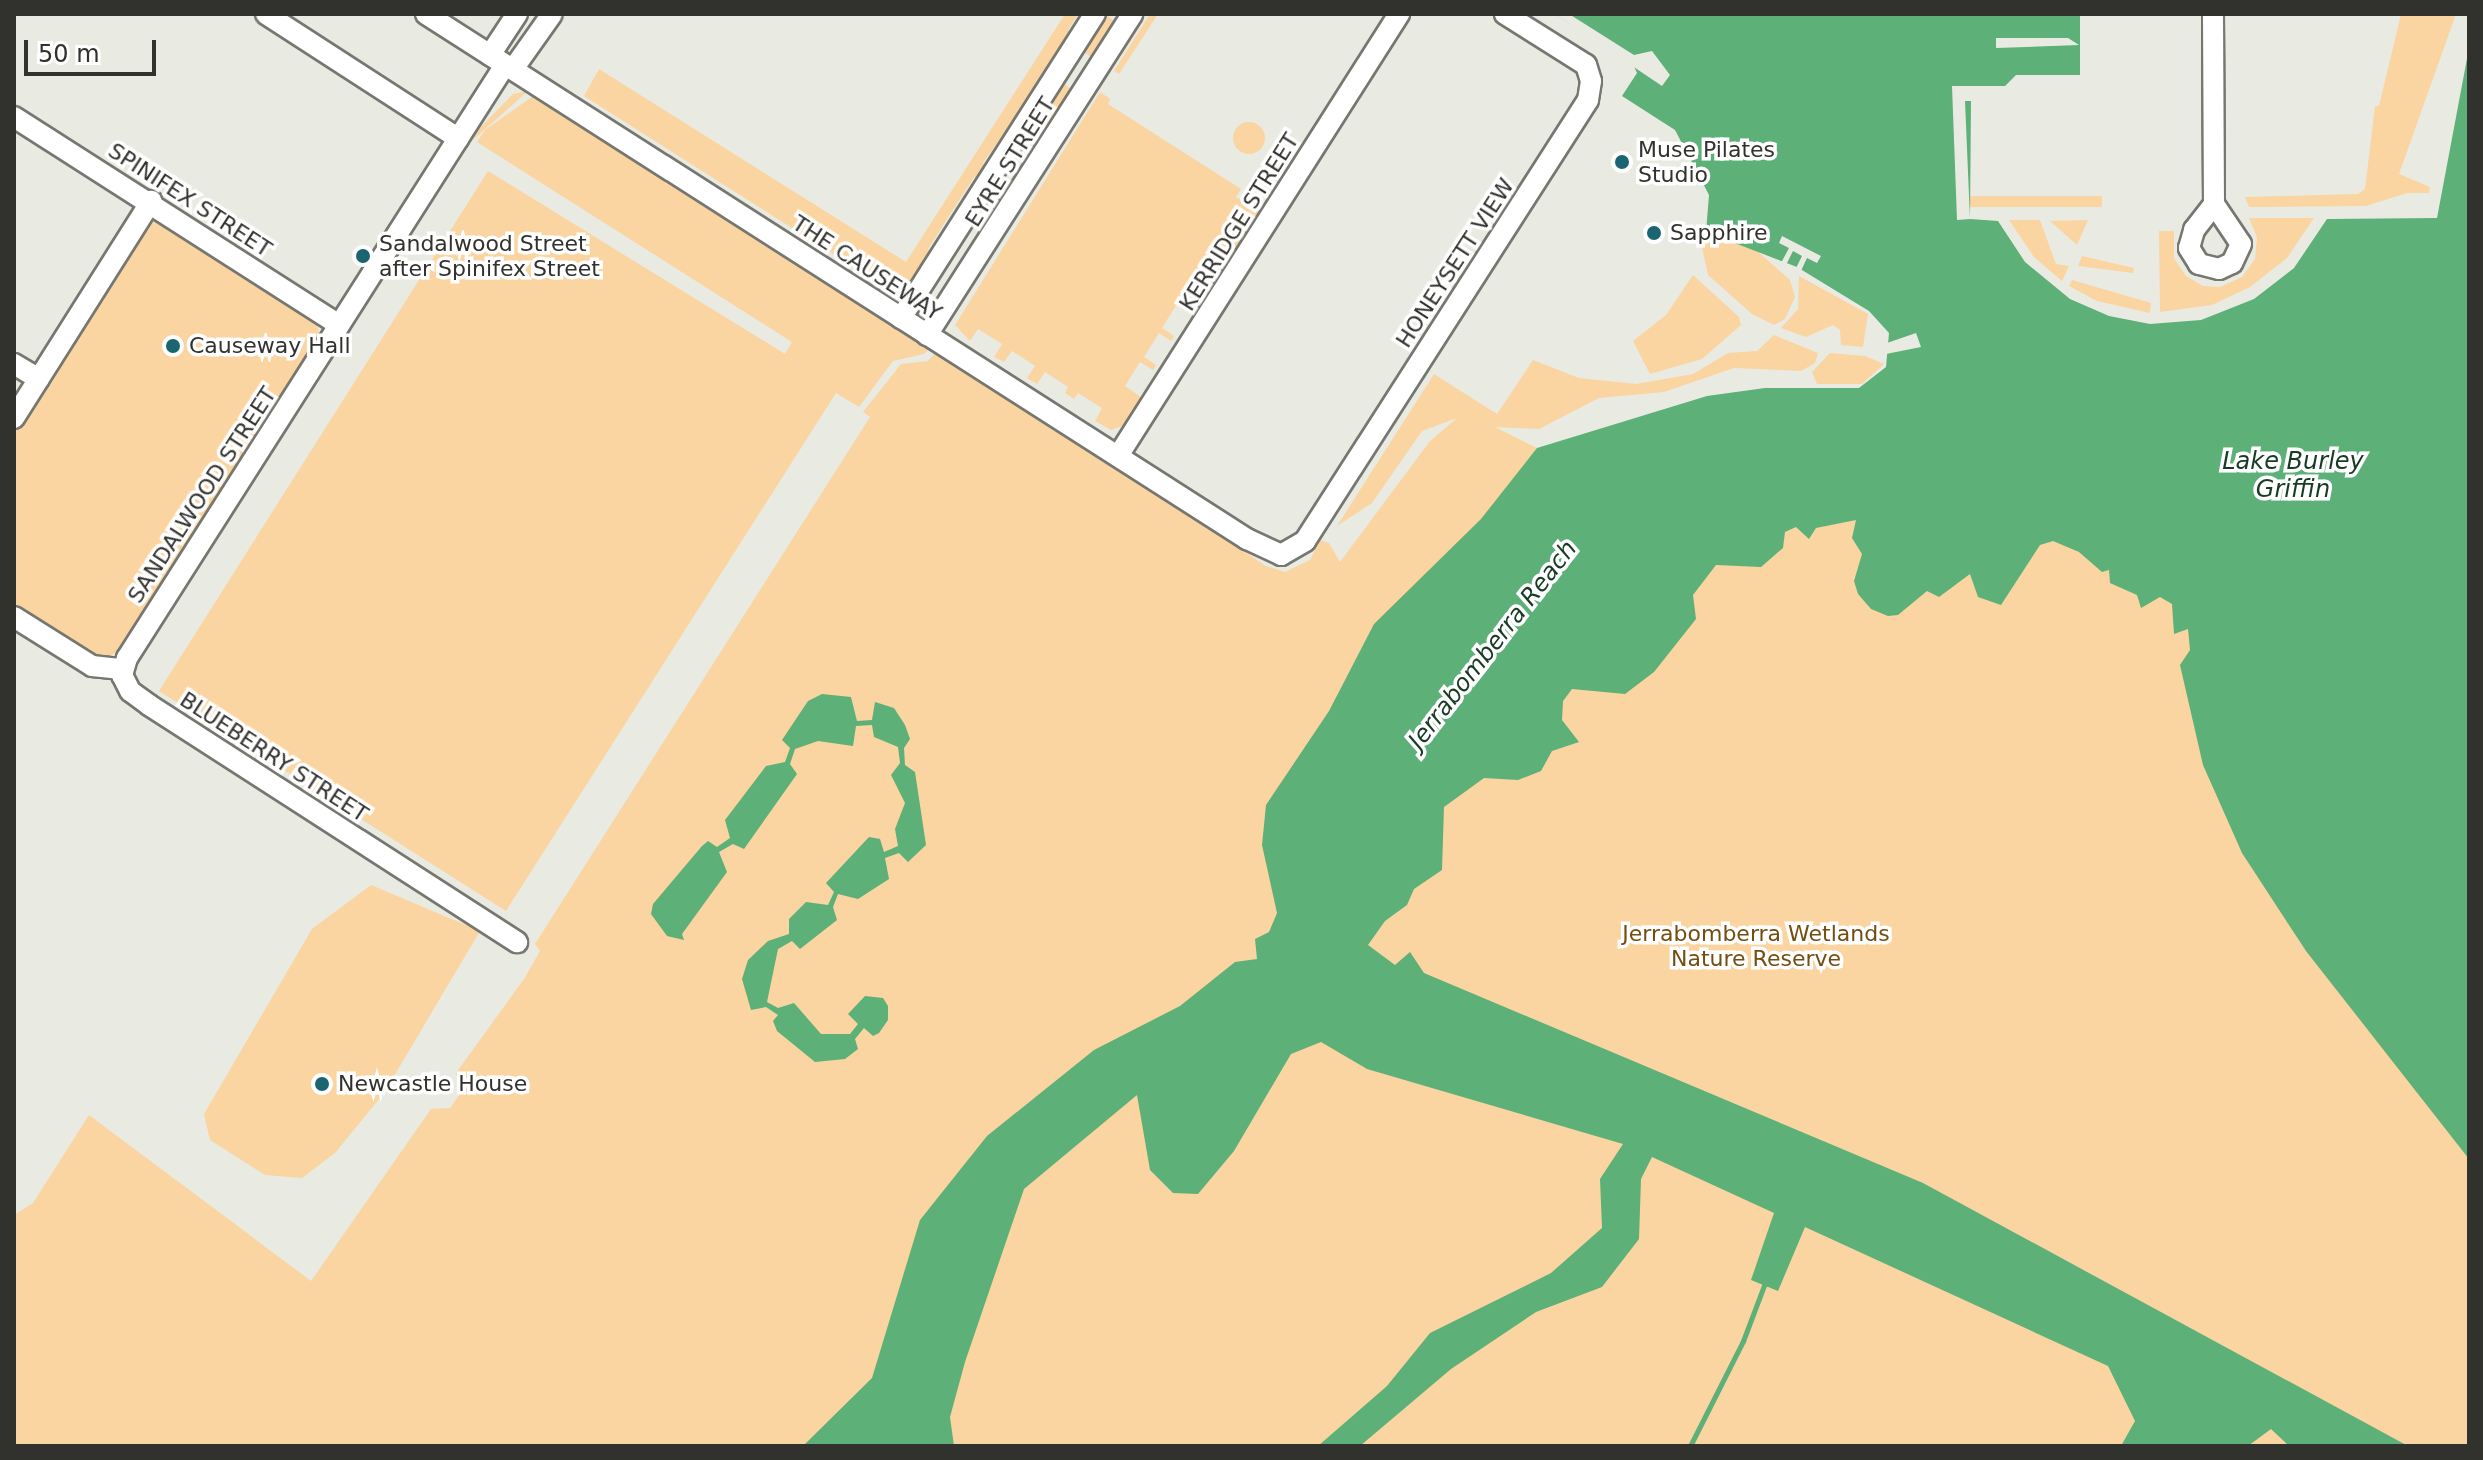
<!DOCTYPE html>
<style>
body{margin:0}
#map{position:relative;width:2483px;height:1460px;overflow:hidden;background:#e9ebe2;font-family:"DejaVu Sans",sans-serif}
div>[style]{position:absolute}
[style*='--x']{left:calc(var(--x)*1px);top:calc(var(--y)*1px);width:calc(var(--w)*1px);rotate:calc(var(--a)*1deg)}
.green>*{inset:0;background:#fad4a1;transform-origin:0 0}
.round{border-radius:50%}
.water>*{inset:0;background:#5cb078}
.pier>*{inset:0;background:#e9ebe2}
.stream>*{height:5px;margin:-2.5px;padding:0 2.5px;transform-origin:2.5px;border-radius:2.5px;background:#5cb078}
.roads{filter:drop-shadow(2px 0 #767770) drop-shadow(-2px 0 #767770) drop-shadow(0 2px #767770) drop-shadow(0 -2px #767770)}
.street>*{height:20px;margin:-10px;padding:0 10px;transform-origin:10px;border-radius:10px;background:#fff}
.dots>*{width:22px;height:22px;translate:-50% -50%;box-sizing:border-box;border:4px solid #fff;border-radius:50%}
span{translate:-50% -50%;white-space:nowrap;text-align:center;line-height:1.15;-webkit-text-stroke:7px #fff;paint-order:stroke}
.poi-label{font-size:22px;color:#31322e}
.left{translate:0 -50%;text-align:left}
.street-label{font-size:22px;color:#31322e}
.park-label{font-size:22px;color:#734e10}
.water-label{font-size:24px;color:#173b23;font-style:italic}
.frame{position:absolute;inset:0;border:16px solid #31322e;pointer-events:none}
.scale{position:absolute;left:24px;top:40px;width:132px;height:36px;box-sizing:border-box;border:4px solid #31322e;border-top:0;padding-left:10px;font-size:24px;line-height:28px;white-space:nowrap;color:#31322e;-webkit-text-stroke:6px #fff;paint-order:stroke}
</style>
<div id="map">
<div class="green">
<i style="clip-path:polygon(1065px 14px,1078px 14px,1068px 30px,1073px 34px,983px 163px,987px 168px,981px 178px,974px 177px,928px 249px,933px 254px,913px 281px,899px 287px,877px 282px,584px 96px,599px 69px,906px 262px)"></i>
<i style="left:1104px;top:14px;width:17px;height:43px;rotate:33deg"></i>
<i style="clip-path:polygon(1150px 14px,1158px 14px,1119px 74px,1114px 71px)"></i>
<i style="clip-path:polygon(2401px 14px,2456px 14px,2399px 174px,2430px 187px,2429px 193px,2407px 193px,2366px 206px,2249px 207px,2245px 197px,2358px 194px,2365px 189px,2375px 106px,2379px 106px)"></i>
<i style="left:1061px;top:82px;width:16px;height:43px;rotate:35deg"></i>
<i style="clip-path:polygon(528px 91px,474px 139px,471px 137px,513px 94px)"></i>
<i style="clip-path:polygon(1100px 92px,1110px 99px,1108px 104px,1241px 189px,1236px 197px,1263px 214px,1237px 254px,1217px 242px,1199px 270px,1211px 278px,1208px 283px,1196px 276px,1181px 299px,1193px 307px,1190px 312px,1177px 304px,1162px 328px,1174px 336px,1171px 341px,1159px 333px,1144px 357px,1156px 365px,1153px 370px,1140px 362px,1125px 386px,1145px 400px,1128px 424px,1111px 430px,1095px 421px,1102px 408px,1078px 393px,1074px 399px,1065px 393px,1068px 387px,1045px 372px,1037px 384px,1027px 378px,1035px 366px,1012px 351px,1004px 362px,994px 357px,1002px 344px,978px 329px,970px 341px,955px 325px)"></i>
<i style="clip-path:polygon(536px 94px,931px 347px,924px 354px,893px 361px,859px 407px,836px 393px,506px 911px,159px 691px,488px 171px,785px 354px,792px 342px,477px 142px,485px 130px)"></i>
<i class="round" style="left:1233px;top:122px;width:32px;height:32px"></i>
<i style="left:2102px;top:196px;width:11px;height:132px;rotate:90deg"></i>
<i style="clip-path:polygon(2249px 218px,2314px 218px,2287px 258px,2250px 287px,2212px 305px,2160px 312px,2159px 231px,2174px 231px,2174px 258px,2186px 276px,2203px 286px,2220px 287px,2242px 277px,2255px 259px,2257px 237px)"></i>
<i style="clip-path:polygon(158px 220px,317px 322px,319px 334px,119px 650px,108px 658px,94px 657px,14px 606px,14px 433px,145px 227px)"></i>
<i style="clip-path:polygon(2009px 220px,2040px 220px,2056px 264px,2069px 266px,2062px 281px,2034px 257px)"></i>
<i style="clip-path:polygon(2088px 220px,2077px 245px,2050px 221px)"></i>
<i style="clip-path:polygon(1724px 237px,1755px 249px,1790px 280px,1795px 297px,1785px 319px,1774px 325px,1752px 314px,1708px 275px,1701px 243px)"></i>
<i style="clip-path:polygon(2082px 256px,2134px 268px,2133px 273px,2078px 266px)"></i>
<i style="clip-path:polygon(1693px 275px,1739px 317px,1741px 325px,1702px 359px,1650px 374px,1633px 341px,1666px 315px)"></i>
<i style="clip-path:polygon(1799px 276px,1868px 314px,1863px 347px,1841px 345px,1840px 330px,1833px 325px,1806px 337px,1781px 328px,1798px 309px)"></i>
<i style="clip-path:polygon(2072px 280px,2151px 303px,2150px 313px,2097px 301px,2069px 286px)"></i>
<i style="clip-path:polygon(2173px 328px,2208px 724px,2299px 941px,2367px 1026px,2469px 1125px,2469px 1446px,14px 1446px,14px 1215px,33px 1203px,89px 1115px,311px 1281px,431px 1109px,450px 1108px,460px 1094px,456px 1073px,524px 979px,540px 951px,535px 944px,870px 417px,863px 412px,901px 364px,928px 361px,937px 351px,1266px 566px,1285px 572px,1310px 560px,1320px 540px,1329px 543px,1340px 562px,1430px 441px,1457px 418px,1422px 431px,1372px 503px,1337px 526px,1434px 374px,1497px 414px,1533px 360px,1579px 378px,1636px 384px,1693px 374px,1728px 353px,1757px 351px,1774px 335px,1818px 353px,1815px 363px,1801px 371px,1734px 368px,1664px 392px,1599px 398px,1539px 429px,1495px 427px,1537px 448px,1553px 450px,1864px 393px)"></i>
<i style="clip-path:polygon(1830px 353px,1865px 356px,1884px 364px,1862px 384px,1817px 384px,1812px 372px)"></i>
<i style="clip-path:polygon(371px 885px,480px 931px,384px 1093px,335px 1153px,302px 1178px,265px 1175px,210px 1140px,204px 1114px,312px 929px)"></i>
</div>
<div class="water">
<i style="clip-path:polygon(1555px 14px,2080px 14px,2080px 101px,1971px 101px,1970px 219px,1998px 221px,2025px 262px,2070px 299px,2109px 316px,2150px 324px,2201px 320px,2254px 299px,2294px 268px,2327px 219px,2437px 218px,2469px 48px,2469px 1159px,2306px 951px,2242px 853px,2203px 765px,2180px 665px,2190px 650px,2188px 629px,2174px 634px,2172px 604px,2160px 597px,2141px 608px,2137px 595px,2110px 583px,2109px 570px,2102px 572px,2079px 552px,2053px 541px,2040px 545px,2001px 605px,1978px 597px,1970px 574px,1939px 597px,1927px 591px,1898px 615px,1888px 616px,1871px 609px,1858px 594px,1854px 581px,1862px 554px,1852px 538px,1856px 520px,1816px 528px,1809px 539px,1796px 527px,1785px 532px,1783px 548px,1761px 567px,1716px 565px,1693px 595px,1696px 619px,1654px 672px,1625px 694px,1572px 689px,1563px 701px,1562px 720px,1579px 742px,1552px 751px,1541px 771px,1518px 780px,1484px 778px,1444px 807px,1442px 870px,1414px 889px,1407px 905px,1385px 921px,1368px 945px,1395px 965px,1410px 952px,1424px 973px,1923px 1183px,2408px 1446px,2289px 1446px,2271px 1429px,2248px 1446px,2121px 1446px,2135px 1421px,2108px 1366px,1805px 1227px,1778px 1291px,1751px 1280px,1774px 1213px,1652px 1157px,1641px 1179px,1639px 1239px,1602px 1287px,1536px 1312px,1451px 1369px,1360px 1446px,1318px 1446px,1387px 1386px,1430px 1333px,1551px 1273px,1602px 1228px,1600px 1179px,1623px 1144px,1367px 1069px,1321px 1042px,1291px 1054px,1234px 1151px,1198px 1194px,1173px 1193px,1150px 1170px,1137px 1095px,1024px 1189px,965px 1362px,950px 1417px,954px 1446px,803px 1446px,872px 1378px,920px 1220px,987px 1136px,1094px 1050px,1180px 1006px,1235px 962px,1257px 959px,1255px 939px,1269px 932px,1277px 913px,1262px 845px,1266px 805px,1329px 711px,1374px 624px,1481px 519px,1537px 448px,1707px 396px,1765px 388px,1859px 388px,1886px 367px,1889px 333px,1869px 311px,1797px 267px,1706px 232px,1709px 195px,1675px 130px,1622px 96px,1637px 73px,1633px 64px)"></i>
<i style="clip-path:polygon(822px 694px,851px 697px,857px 721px,872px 720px,875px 702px,894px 708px,905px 725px,910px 739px,904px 748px,905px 765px,915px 772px,926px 845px,908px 862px,899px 853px,885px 858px,889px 879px,858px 899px,838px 894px,833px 907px,837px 920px,800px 949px,792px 941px,778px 949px,767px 1002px,778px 1008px,794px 1003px,821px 1034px,850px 1034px,858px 1024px,848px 1014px,865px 996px,883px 998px,888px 1006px,888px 1020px,879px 1033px,873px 1036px,864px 1028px,855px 1039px,858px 1049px,845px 1059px,815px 1062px,777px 1031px,773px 1021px,778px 1015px,766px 1007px,751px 1010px,742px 979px,748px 960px,768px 941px,789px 934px,789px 919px,806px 902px,828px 905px,834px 892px,826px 883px,869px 837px,880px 839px,884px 852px,898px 846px,895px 829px,905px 803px,891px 775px,900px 763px,898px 747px,874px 737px,872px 725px,856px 726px,853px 746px,818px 741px,795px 749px,790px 764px,797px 774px,744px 849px,733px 844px,719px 852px,727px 872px,682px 934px,684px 940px,667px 936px,651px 914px,653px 904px,702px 846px,708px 841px,717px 847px,730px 838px,725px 820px,766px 766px,785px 762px,790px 748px,782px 740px,808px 701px)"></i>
</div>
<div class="pier">
<i style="clip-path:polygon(1555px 14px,1569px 14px,1634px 55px,1652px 51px,1670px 75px,1662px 86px)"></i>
<i style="clip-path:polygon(1996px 38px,2068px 38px,2079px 45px,1996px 48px)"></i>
<i style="clip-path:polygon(2016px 75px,2080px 75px,2080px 101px,1965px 101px,1970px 219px,1957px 220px,1952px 86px,2005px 86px)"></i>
<i style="clip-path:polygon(1782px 236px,1821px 256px,1817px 263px,1807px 258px,1800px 273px,1795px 270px,1802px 256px,1793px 251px,1786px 265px,1781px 263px,1789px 248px,1779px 243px)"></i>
<i style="clip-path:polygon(1916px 333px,1921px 347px,1886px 354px,1887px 343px)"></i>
</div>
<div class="stream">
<i style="--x:1690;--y:1446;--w:118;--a:-63.2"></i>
<i style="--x:1743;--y:1341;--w:65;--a:-69.3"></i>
</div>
<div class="roads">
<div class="street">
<i style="--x:266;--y:14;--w:229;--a:32.9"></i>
<i style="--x:426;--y:14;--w:975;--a:32.6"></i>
<i style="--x:1247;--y:539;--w:38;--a:25"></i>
<i style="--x:1281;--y:555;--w:28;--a:-30"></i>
<i style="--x:1305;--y:541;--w:524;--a:-57.31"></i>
<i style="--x:1588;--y:100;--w:19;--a:-81"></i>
<i style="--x:1591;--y:81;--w:17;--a:-107"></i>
<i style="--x:1586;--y:65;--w:96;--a:-147.8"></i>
<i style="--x:2213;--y:14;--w:190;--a:89.7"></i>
<i style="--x:490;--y:55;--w:49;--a:-56.6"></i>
<i style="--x:505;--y:65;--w:703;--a:122.51"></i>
<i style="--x:127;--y:658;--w:18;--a:106"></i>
<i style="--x:122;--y:675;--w:18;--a:63"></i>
<i style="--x:130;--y:691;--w:24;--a:36"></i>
<i style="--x:149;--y:705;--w:438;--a:32.8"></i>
<i style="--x:513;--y:69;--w:67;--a:-54.7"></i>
<i style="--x:14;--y:117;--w:386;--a:32.6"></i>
<i style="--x:2214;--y:204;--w:48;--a:56"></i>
<i style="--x:2241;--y:244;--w:21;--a:115"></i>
<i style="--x:2232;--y:263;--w:14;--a:155"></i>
<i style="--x:2219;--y:269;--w:21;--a:-166"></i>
<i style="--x:2199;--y:264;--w:19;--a:-122"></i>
<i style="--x:2189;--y:248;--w:19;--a:-74"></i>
<i style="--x:2194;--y:230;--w:33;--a:-52"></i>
<i style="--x:901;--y:318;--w:361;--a:-57.5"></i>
<i style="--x:927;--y:335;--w:381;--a:-57.4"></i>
<i style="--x:14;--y:364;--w:29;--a:31"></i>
<i style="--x:14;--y:418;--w:257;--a:-57.7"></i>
<i style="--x:1118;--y:456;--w:524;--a:-57.55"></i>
<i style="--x:14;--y:617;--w:92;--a:32.1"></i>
<i style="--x:92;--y:666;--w:30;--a:6"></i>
</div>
</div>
<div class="dots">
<i style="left:1622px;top:162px;background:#1b6571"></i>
<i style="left:1654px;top:233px;background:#1b6571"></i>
<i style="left:363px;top:256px;background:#1b6571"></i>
<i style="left:173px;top:346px;background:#1b6571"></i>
<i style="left:322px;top:1084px;background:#1b6571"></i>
</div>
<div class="poi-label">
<span class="left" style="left:1638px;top:162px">Muse Pilates<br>Studio</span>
<span class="left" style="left:1670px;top:233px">Sapphire</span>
<span class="left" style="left:379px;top:256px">Sandalwood Street<br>after Spinifex Street</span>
<span class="left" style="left:189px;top:346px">Causeway Hall</span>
<span class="left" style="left:338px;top:1084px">Newcastle House</span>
</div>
<div class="street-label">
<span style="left:1010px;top:162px;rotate:-58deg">EYRE STREET</span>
<span style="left:190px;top:200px;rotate:33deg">SPINIFEX STREET</span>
<span style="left:1239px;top:222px;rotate:-58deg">KERRIDGE STREET</span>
<span style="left:1455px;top:263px;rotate:-57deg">HONEYSETT VIEW</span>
<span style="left:867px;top:268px;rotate:33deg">THE CAUSEWAY</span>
<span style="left:202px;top:495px;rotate:-57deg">SANDALWOOD STREET</span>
<span style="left:274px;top:757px;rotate:33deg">BLUEBERRY STREET</span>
</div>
<div class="park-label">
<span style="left:1756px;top:946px">Jerrabomberra Wetlands<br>Nature Reserve</span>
</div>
<div class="water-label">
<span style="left:2293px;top:476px">Lake Burley<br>Griffin</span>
<span style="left:1493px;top:645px;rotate:-52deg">Jerrabomberra Reach</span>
</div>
<div class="frame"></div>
<div class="scale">50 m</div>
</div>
